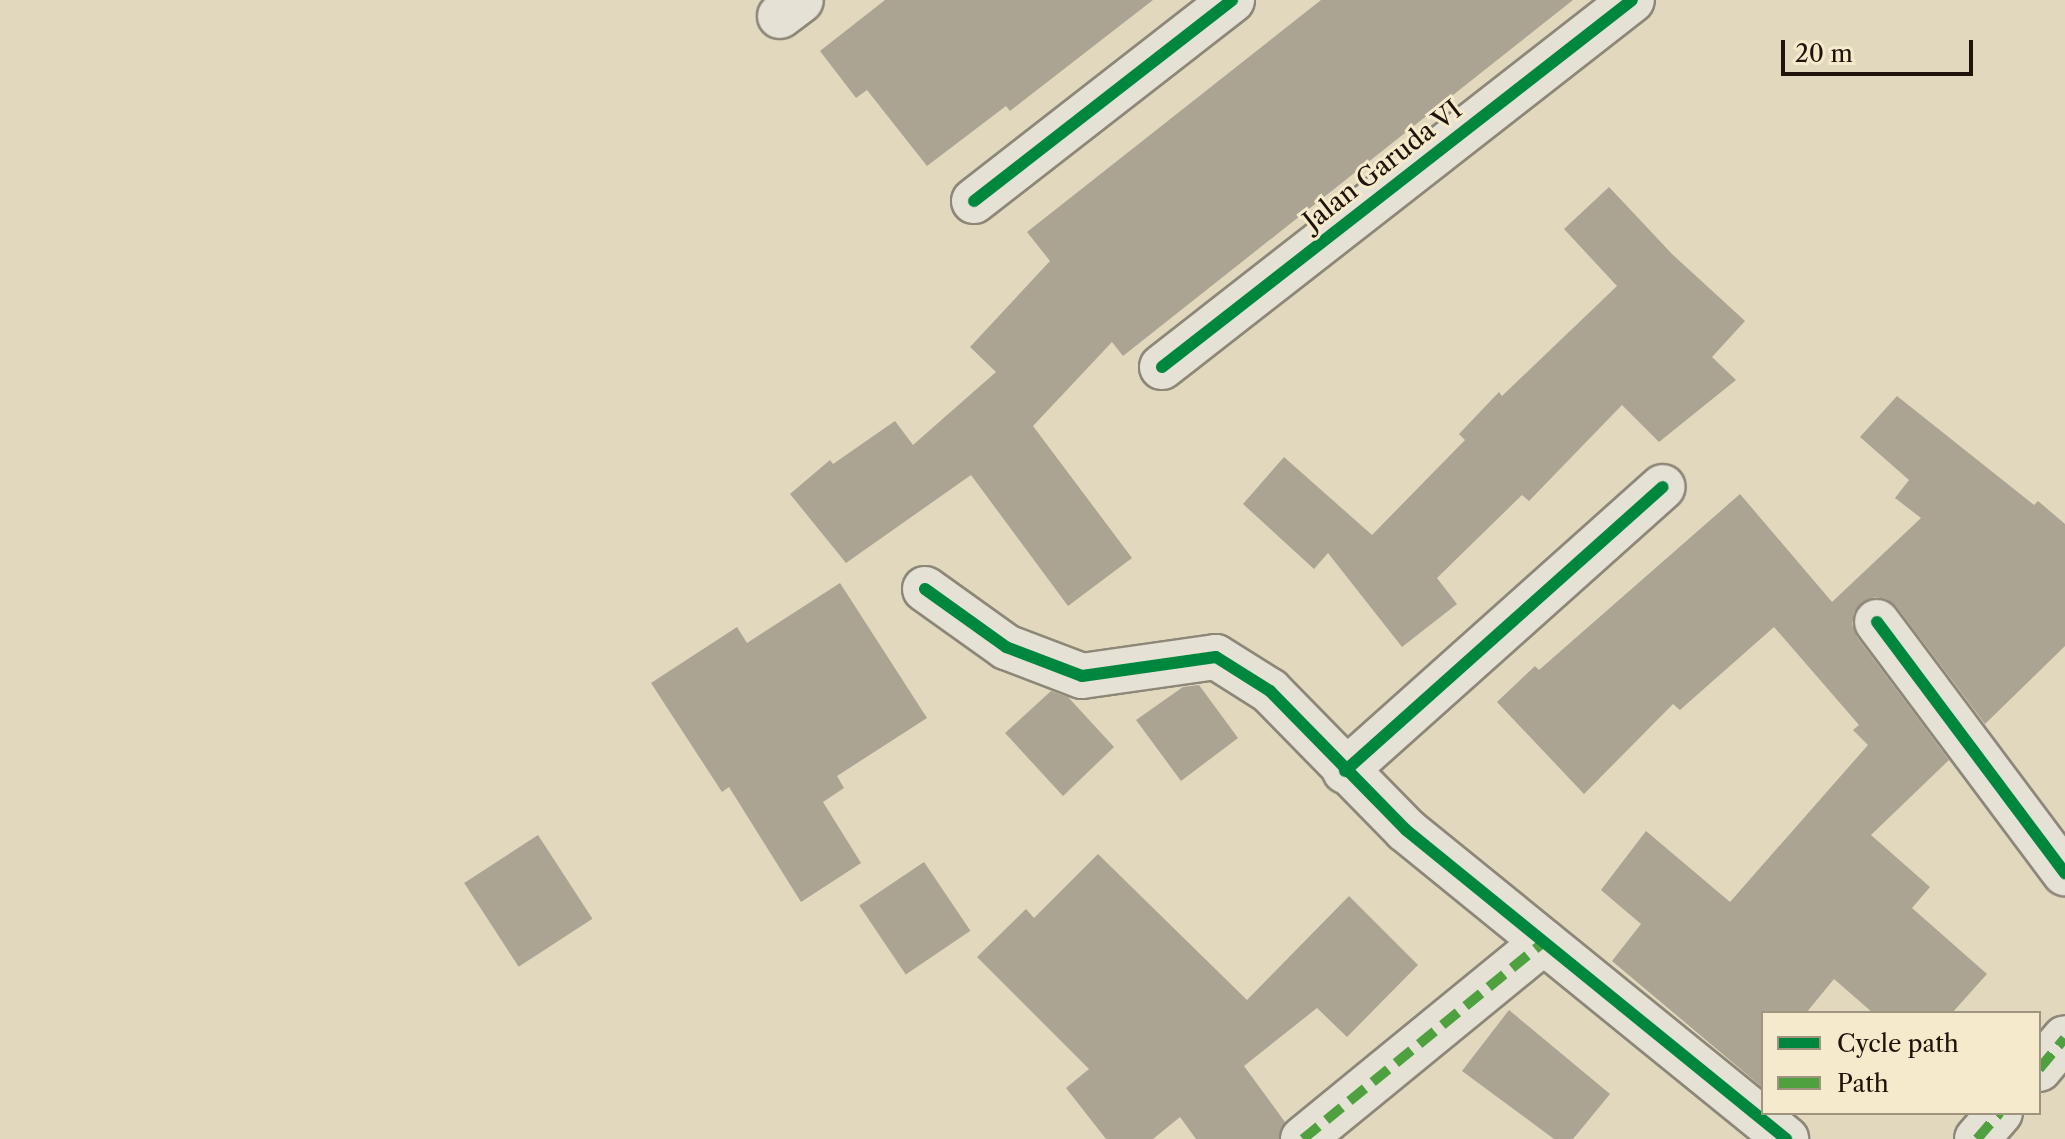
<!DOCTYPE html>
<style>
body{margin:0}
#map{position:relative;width:2065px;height:1139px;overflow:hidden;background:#e1d8be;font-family:"Libre Caslon Text",serif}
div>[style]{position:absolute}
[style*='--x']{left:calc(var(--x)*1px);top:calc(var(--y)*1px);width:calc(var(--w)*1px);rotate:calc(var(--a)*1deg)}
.building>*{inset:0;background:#aba493;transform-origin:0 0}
.roads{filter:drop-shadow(2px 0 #8d8778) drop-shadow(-2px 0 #8d8778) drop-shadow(0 2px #8d8778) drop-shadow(0 -2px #8d8778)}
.minor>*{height:44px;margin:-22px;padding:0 22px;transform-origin:22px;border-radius:22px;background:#e6e1d5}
.quiet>*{height:10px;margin-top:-5px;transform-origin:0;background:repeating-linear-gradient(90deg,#4fa03e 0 20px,transparent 0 30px)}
.cycleway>*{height:12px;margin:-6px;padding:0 6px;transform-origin:6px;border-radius:6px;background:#00873e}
span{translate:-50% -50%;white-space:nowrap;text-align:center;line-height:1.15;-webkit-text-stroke:6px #f5eacb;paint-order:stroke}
.street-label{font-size:26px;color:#1f140c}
.legend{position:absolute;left:1761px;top:1011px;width:280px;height:104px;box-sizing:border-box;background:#f5eacb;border:2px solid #9f947f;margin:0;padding:10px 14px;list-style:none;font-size:24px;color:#1f140c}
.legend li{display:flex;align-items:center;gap:16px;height:40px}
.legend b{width:40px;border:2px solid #9f947f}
.scale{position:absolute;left:1781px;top:40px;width:192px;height:36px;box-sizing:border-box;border:4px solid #1f140c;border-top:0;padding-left:10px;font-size:24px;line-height:28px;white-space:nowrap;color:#1f140c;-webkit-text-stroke:6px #f5eacb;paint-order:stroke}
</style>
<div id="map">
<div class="building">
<i style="clip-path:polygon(885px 0,1153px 0,1010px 111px,1006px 106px,927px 166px,867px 90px,856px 98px,820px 51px)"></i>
<i style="clip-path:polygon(1321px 0,1573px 0,1123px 356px,1112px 342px,1033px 426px,1132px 558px,1068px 606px,971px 475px,846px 563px,790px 494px,830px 460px,833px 464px,895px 421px,913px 445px,996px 372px,970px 347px,1050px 261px,1027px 232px)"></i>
<i style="clip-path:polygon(1609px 187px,1672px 254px,1745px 321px,1712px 357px,1736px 380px,1659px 442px,1622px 405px,1529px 501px,1522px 495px,1437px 578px,1457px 604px,1402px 647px,1328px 553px,1314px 569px,1243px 504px,1284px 457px,1372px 535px,1465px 440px,1459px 434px,1499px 392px,1502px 396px,1617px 286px,1564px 229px)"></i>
<i style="clip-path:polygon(1897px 396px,2034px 505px,2038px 501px,2065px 524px,2065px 646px,1985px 724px,1896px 606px,1886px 599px,1875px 597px,1863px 602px,1854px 612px,1852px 624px,1857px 637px,1949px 760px,1871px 835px,1930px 887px,1912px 908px,1987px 974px,1952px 1013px,1873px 1013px,1834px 979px,1806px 1013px,1763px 1013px,1763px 1088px,1612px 961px,1641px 924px,1601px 890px,1646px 831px,1730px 902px,1868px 745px,1853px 730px,1859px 725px,1774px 627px,1680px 710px,1673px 704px,1584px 794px,1497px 702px,1535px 666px,1539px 670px,1740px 494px,1832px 602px,1921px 518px,1895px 498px,1909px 480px,1860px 437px)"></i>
<i style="clip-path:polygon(840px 583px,927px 718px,837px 776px,844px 788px,823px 802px,861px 863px,801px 902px,729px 787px,722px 792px,651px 683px,737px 627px,747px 643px)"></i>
<i style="clip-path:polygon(1199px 685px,1238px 738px,1181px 781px,1136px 720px,1183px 687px)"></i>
<i style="clip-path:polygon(1051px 691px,1068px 697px,1114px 747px,1063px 796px,1005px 733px)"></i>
<i style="left:538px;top:835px;width:100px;height:88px;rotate:57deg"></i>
<i style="clip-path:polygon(1098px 854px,1247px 1000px,1349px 896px,1418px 965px,1347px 1037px,1317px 1008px,1244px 1066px,1285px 1122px,1279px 1139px,1196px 1139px,1180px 1117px,1153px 1139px,1106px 1139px,1066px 1088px,1089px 1069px,977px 957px,1026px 909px,1034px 918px)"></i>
<i style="left:924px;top:862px;width:83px;height:78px;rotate:56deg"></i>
<i style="clip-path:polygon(1509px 1010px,1610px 1094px,1573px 1139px,1554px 1139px,1462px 1071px)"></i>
</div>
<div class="roads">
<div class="minor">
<i style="--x:780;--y:16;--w:26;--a:-37"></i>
<i style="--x:974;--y:201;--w:327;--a:-37.9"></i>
<i style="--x:1162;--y:367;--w:596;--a:-37.98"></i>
<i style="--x:925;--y:589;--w:100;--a:35.6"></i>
<i style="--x:1006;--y:647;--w:81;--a:20.9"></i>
<i style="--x:1082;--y:676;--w:135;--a:-8.1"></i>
<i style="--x:1216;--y:657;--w:64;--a:32.2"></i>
<i style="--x:1270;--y:691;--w:194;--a:45.6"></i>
<i style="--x:1406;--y:830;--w:490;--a:39.1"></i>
<i style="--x:1877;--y:622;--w:314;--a:53.2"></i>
<i style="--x:1345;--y:771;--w:426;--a:-41.8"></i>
<i style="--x:2039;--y:1069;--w:40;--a:-50"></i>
<i style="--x:1303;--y:1139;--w:311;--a:-39.3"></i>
<i style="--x:1977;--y:1139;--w:35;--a:-49"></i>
</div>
</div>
<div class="quiet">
<i style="--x:2039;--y:1069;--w:40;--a:-50"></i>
<i style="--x:1303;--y:1139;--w:311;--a:-39.3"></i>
<i style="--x:1977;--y:1139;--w:35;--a:-49"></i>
</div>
<div class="cycleway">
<i style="--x:974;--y:201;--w:327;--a:-37.9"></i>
<i style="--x:1162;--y:367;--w:596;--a:-37.98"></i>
<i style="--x:925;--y:589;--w:100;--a:35.6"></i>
<i style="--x:1006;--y:647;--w:81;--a:20.9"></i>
<i style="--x:1082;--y:676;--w:135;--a:-8.1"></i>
<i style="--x:1216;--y:657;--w:64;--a:32.2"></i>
<i style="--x:1270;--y:691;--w:194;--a:45.6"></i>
<i style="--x:1406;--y:830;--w:490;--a:39.1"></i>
<i style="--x:1877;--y:622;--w:314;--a:53.2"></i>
<i style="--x:1345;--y:771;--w:426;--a:-41.8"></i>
</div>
<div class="street-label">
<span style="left:1383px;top:166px;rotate:-38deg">Jalan Garuda VI</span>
</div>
<ul class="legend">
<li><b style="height:10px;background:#00873e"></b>Cycle path</li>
<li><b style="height:10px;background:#4fa03e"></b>Path</li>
</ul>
<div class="scale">20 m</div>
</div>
